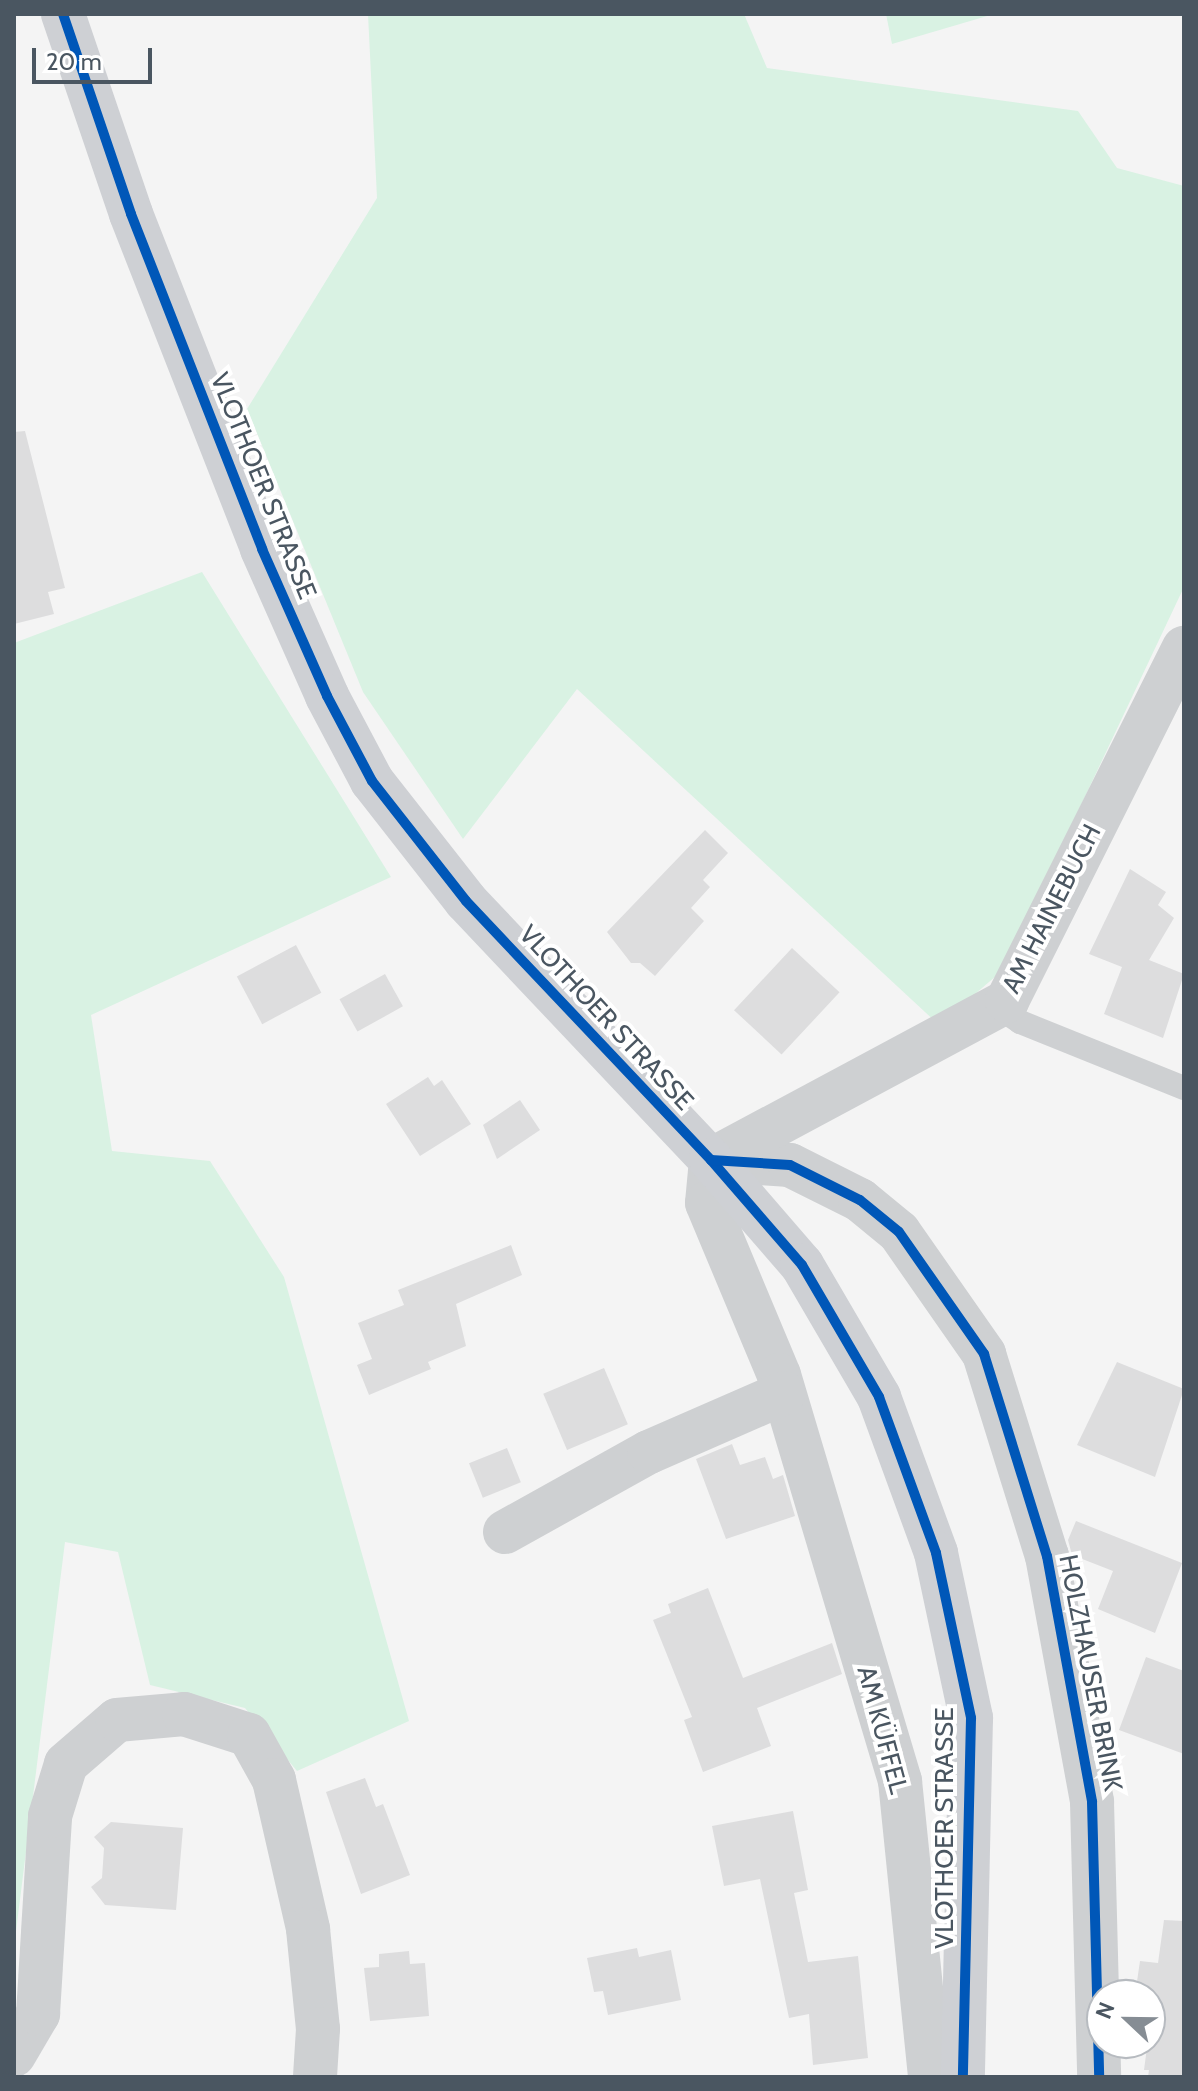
<!DOCTYPE html>
<meta charset="utf-8">
<style>
body{margin:0}
#map{position:relative;width:1198px;height:2091px;overflow:hidden;background:#f4f4f4;font-family:Cabin,sans-serif}
div>[style]{position:absolute}
[style*='--x']{left:calc(var(--x)*1px);top:calc(var(--y)*1px);width:calc(var(--w)*1px);rotate:calc(var(--a)*1deg)}
.green>*{inset:0;background:#d9f2e3}
.building>*{inset:0;background:#ddddde;transform-origin:0 0}
.lane>*{height:24px;margin:-12px;padding:0 12px;transform-origin:12px;border-radius:12px;background:#ced0d2}
.street>*{height:44px;margin:-22px;padding:0 22px;transform-origin:22px;border-radius:22px;background:#ced0d2}
.secondary>*{height:44px;margin:-22px;padding:0 22px;transform-origin:22px;border-radius:22px;background:#ced0d4}
.cycleway>*{height:10px;margin:-5px;padding:0 5px;transform-origin:5px;border-radius:5px;background:#0057b8}
span{translate:-50% -50%;white-space:nowrap;text-align:center;line-height:1.15;-webkit-text-stroke:8px #fff;paint-order:stroke}
.street-label{font-size:26px;color:#4a5661}
.frame{position:absolute;inset:0;border:16px solid #4a5661;pointer-events:none}
.north{position:absolute;left:1086px;top:1979px;width:80px;height:80px;box-sizing:border-box;background:#fff;border:2px solid #b7bbc0;border-radius:50%;rotate:292deg;font-size:22px;font-weight:700;line-height:32px;text-align:center;color:#4a5661}
.north::after{content:'';display:block;margin:auto;width:28px;height:36px;background:#868d94;clip-path:polygon(50% 0,100% 100%,50% 72%,0 100%)}
.scale{position:absolute;left:32px;top:48px;width:120px;height:36px;box-sizing:border-box;border:4px solid #4a5661;border-top:0;padding-left:10px;font-size:24px;line-height:28px;white-space:nowrap;color:#4a5661;-webkit-text-stroke:6px #fff;paint-order:stroke}
</style>
<div id="map">
<div class="green">
<i style="clip-path:polygon(368px 14px,744px 14px,767px 68px,1078px 111px,1117px 168px,1184px 186px,1184px 587px,1003px 970px,939px 1025px,577px 689px,463px 839px,363px 692px,247px 409px,377px 198px)"></i>
<i style="clip-path:polygon(886px 14px,994px 14px,892px 44px)"></i>
<i style="clip-path:polygon(202px 572px,391px 877px,91px 1015px,112px 1151px,210px 1161px,284px 1277px,409px 1721px,297px 1771px,245px 1708px,150px 1685px,118px 1552px,65px 1542px,14px 1947px,14px 643px)"></i>
</div>
<div class="building">
<i style="clip-path:polygon(25px 431px,65px 588px,48px 592px,54px 614px,14px 624px,14px 432px)"></i>
<i style="clip-path:polygon(705px 830px,728px 853px,703px 880px,710px 887px,691px 908px,704px 921px,655px 976px,640px 963px,631px 963px,607px 932px)"></i>
<i style="clip-path:polygon(1130px 869px,1166px 892px,1158px 905px,1174px 918px,1149px 960px,1184px 974px,1163px 1038px,1104px 1014px,1122px 967px,1089px 954px)"></i>
<i style="left:296px;top:945px;width:54px;height:67px;rotate:62deg"></i>
<i style="left:792px;top:948px;width:65px;height:85px;rotate:43deg"></i>
<i style="left:385px;top:974px;width:37px;height:52px;rotate:61deg"></i>
<i style="clip-path:polygon(428px 1077px,434px 1086px,442px 1080px,471px 1124px,420px 1156px,386px 1104px)"></i>
<i style="clip-path:polygon(520px 1100px,540px 1130px,497px 1159px,483px 1125px)"></i>
<i style="clip-path:polygon(511px 1245px,522px 1275px,456px 1304px,466px 1346px,428px 1362px,431px 1369px,369px 1395px,357px 1365px,372px 1359px,358px 1323px,404px 1305px,398px 1290px)"></i>
<i style="clip-path:polygon(1117px 1362px,1184px 1389px,1155px 1477px,1077px 1445px)"></i>
<i style="left:604px;top:1368px;width:61px;height:66px;rotate:67deg"></i>
<i style="clip-path:polygon(732px 1444px,740px 1465px,765px 1457px,773px 1479px,783px 1475px,795px 1516px,726px 1539px,696px 1459px)"></i>
<i style="left:507px;top:1448px;width:37px;height:41px;rotate:68deg"></i>
<i style="clip-path:polygon(1076px 1521px,1182px 1563px,1155px 1633px,1098px 1609px,1113px 1571px,1072px 1555px,1068px 1540px)"></i>
<i style="clip-path:polygon(708px 1588px,743px 1678px,832px 1643px,842px 1674px,757px 1708px,771px 1746px,703px 1772px,684px 1720px,692px 1717px,653px 1620px,671px 1613px,668px 1604px)"></i>
<i style="clip-path:polygon(1146px 1657px,1184px 1671px,1184px 1754px,1119px 1730px)"></i>
<i style="clip-path:polygon(365px 1778px,376px 1807px,383px 1804px,410px 1875px,361px 1894px,326px 1792px)"></i>
<i style="clip-path:polygon(793px 1811px,808px 1890px,794px 1893px,808px 1962px,858px 1956px,868px 2058px,813px 2065px,809px 2014px,789px 2018px,760px 1879px,724px 1886px,712px 1826px)"></i>
<i style="clip-path:polygon(111px 1822px,183px 1828px,176px 1910px,105px 1905px,91px 1887px,102px 1878px,104px 1848px,94px 1837px)"></i>
<i style="clip-path:polygon(1164px 1920px,1184px 1921px,1184px 2077px,1148px 2077px,1149px 2070px,1144px 2070px,1154px 1995px,1135px 1995px,1140px 1961px,1158px 1963px)"></i>
<i style="clip-path:polygon(637px 1948px,639px 1957px,671px 1950px,681px 2000px,608px 2015px,603px 1991px,594px 1992px,587px 1958px)"></i>
<i style="clip-path:polygon(409px 1951px,410px 1964px,425px 1963px,429px 2016px,370px 2021px,364px 1968px,379px 1967px,379px 1954px)"></i>
</div>
<div class="lane">
<i style="--x:998;--y:1007;--w:27;--a:34"></i>
<i style="--x:1020;--y:1022;--w:177;--a:21.9"></i>
</div>
<div class="street">
<i style="--x:711;--y:1160;--w:79;--a:3.6"></i>
<i style="--x:790;--y:1165;--w:78;--a:26.6"></i>
<i style="--x:860;--y:1200;--w:50;--a:39.4"></i>
<i style="--x:899;--y:1232;--w:149;--a:55.1"></i>
<i style="--x:984;--y:1354;--w:212;--a:72.7"></i>
<i style="--x:1047;--y:1556;--w:250;--a:79.6"></i>
<i style="--x:1092;--y:1802;--w:275;--a:88.5"></i>
<i style="--x:711;--y:1160;--w:43;--a:95.3"></i>
<i style="--x:707;--y:1203;--w:186;--a:67.3"></i>
<i style="--x:779;--y:1375;--w:424;--a:73.4"></i>
<i style="--x:900;--y:1781;--w:298;--a:84.2"></i>
<i style="--x:711;--y:1160;--w:336;--a:-28.2"></i>
<i style="--x:1007;--y:1001;--w:395;--a:-63.4"></i>
<i style="--x:505;--y:1532;--w:165;--a:-29.1"></i>
<i style="--x:649;--y:1452;--w:147;--a:-23.6"></i>
<i style="--x:14;--y:2055;--w:48;--a:-59.7"></i>
<i style="--x:38;--y:2014;--w:198;--a:-86.5"></i>
<i style="--x:50;--y:1816;--w:54;--a:-72.9"></i>
<i style="--x:66;--y:1764;--w:67;--a:-40.8"></i>
<i style="--x:117;--y:1720;--w:67;--a:-5.1"></i>
<i style="--x:184;--y:1714;--w:68;--a:17.9"></i>
<i style="--x:249;--y:1735;--w:51;--a:60.9"></i>
<i style="--x:274;--y:1780;--w:153;--a:77.1"></i>
<i style="--x:308;--y:1929;--w:100;--a:84.3"></i>
<i style="--x:318;--y:2029;--w:48;--a:93.6"></i>
</div>
<div class="secondary">
<i style="--x:63;--y:14;--w:211;--a:71.2"></i>
<i style="--x:131;--y:214;--w:360;--a:68.6"></i>
<i style="--x:262;--y:549;--w:161;--a:66.1"></i>
<i style="--x:327;--y:696;--w:96;--a:62.1"></i>
<i style="--x:372;--y:781;--w:152;--a:51.9"></i>
<i style="--x:466;--y:901;--w:357;--a:46.6"></i>
<i style="--x:711;--y:1160;--w:139;--a:49.1"></i>
<i style="--x:802;--y:1265;--w:153;--a:59.7"></i>
<i style="--x:879;--y:1397;--w:166;--a:69.9"></i>
<i style="--x:936;--y:1553;--w:169;--a:78"></i>
<i style="--x:971;--y:1718;--w:359;--a:91.3"></i>
</div>
<div class="cycleway">
<i style="--x:63;--y:14;--w:211;--a:71.2"></i>
<i style="--x:131;--y:214;--w:360;--a:68.6"></i>
<i style="--x:262;--y:549;--w:161;--a:66.1"></i>
<i style="--x:327;--y:696;--w:96;--a:62.1"></i>
<i style="--x:372;--y:781;--w:152;--a:51.9"></i>
<i style="--x:466;--y:901;--w:357;--a:46.6"></i>
<i style="--x:711;--y:1160;--w:139;--a:49.1"></i>
<i style="--x:802;--y:1265;--w:153;--a:59.7"></i>
<i style="--x:879;--y:1397;--w:166;--a:69.9"></i>
<i style="--x:936;--y:1553;--w:169;--a:78"></i>
<i style="--x:971;--y:1718;--w:359;--a:91.3"></i>
<i style="--x:711;--y:1160;--w:79;--a:3.6"></i>
<i style="--x:790;--y:1165;--w:78;--a:26.6"></i>
<i style="--x:860;--y:1200;--w:50;--a:39.4"></i>
<i style="--x:899;--y:1232;--w:149;--a:55.1"></i>
<i style="--x:984;--y:1354;--w:212;--a:72.7"></i>
<i style="--x:1047;--y:1556;--w:250;--a:79.6"></i>
<i style="--x:1092;--y:1802;--w:275;--a:88.5"></i>
</div>
<div class="street-label">
<span style="left:263px;top:486px;rotate:68deg">VLOTHOER STRASSE</span>
<span style="left:1052px;top:909px;rotate:-63deg">AM HAINEBUCH</span>
<span style="left:606px;top:1018px;rotate:47deg">VLOTHOER STRASSE</span>
<span style="left:1090px;top:1673px;rotate:79deg">HOLZHAUSER BRINK</span>
<span style="left:882px;top:1730px;rotate:75deg">AM KÜFFEL</span>
<span style="left:945px;top:1828px;rotate:-90deg">VLOTHOER STRASSE</span>
</div>
<div class="frame"></div>
<div class="north">N</div>
<div class="scale">20 m</div>
</div>
